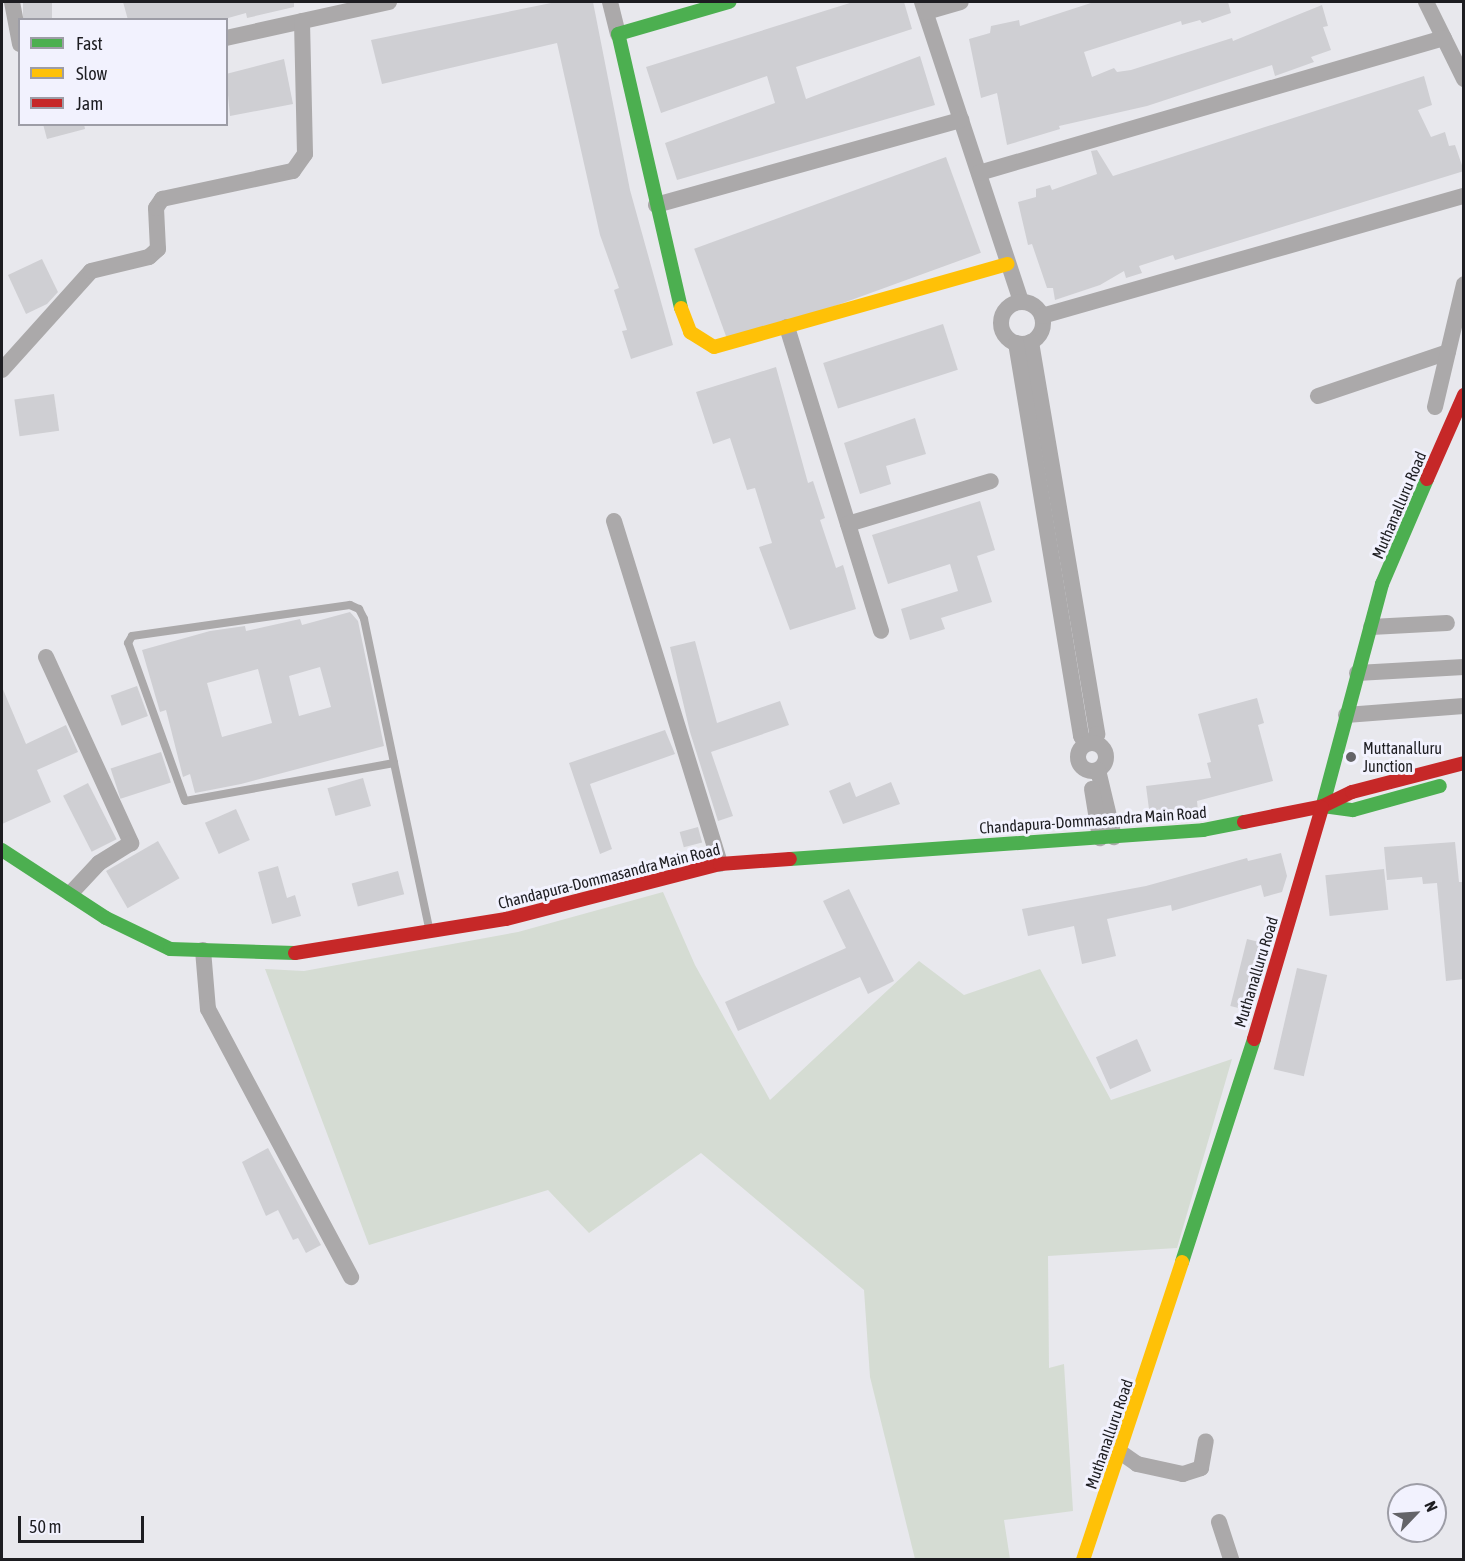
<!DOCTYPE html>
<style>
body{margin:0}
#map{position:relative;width:1465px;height:1561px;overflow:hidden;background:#e8e8ed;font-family:"Asap Condensed",sans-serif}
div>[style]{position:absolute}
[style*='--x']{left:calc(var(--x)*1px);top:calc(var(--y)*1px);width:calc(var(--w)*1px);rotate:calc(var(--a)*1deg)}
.green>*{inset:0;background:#d5dcd3}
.building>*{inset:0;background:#cfcfd3;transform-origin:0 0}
.lane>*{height:8px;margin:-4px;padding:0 4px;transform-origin:4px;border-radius:4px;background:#aba9aa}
.street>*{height:16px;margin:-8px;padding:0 8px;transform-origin:8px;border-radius:8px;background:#aba9aa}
.street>.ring{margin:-8px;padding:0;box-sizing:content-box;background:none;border:16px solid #aba9aa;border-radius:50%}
.fast>*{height:14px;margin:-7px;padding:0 7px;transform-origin:7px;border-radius:7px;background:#4caf50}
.slow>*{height:14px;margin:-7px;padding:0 7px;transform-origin:7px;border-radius:7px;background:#ffc107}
.jam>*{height:14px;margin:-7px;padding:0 7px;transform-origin:7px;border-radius:7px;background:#c62828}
.dots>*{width:16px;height:16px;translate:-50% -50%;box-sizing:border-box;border:3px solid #f2f2fe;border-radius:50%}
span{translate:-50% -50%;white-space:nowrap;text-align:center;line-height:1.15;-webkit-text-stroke:6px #f2f2fe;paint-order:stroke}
.street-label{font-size:16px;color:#1d1d21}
.poi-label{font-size:16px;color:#1d1d21}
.left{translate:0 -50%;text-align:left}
.frame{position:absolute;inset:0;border:3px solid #1d1d21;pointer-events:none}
.legend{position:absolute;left:18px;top:18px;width:210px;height:108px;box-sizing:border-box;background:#f2f2fe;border:2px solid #9d9da6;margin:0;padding:8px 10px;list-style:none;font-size:18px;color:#1d1d21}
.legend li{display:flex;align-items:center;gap:12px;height:30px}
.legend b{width:30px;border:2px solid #9d9da6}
.north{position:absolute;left:1387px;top:1483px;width:60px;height:60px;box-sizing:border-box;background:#f2f2fe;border:2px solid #9d9da6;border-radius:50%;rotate:65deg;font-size:16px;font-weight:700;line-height:24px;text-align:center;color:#1d1d21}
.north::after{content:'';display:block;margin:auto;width:21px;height:27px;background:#646468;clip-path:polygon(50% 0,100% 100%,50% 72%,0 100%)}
.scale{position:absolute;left:18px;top:1516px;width:126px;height:27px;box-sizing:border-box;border:3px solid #1d1d21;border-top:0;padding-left:8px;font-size:18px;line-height:21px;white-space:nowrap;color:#1d1d21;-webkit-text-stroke:4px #f2f2fe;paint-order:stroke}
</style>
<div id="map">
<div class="green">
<i style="clip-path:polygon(663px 892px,695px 965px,770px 1100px,919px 961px,964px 995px,1040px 969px,1111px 1100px,1232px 1059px,1177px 1248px,1048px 1256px,1049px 1368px,1064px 1364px,1073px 1511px,1004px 1520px,1010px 1559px,915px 1559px,870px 1377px,864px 1290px,701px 1153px,589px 1233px,548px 1190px,369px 1245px,265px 969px,304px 971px,518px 932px)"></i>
</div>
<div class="building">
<i style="left:23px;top:2px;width:29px;height:18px"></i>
<i style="clip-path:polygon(123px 2px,294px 2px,294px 7px,247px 18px,246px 13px,221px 20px,128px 20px)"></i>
<i style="clip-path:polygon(556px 2px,593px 2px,630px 190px,673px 345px,631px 359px,622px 331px,627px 330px,614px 290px,619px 288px,600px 235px,557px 43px,382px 84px,371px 40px)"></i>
<i style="clip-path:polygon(853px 2px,904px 2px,912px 29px,796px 67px,806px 99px,920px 56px,935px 105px,677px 180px,665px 143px,775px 103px,767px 76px,661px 113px,646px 67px)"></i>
<i style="clip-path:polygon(1094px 2px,1228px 2px,1231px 13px,1202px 23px,1200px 20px,1182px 25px,1181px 21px,1084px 52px,1092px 77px,1114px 68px,1117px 72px,1131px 70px,1232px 38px,1233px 41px,1322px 5px,1328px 26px,1323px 27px,1331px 50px,1311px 57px,1314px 62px,1275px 76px,1272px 65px,1147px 106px,1059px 126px,1060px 129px,1007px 145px,997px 93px,981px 98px,969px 39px,990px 33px,991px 26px,1019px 20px,1020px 26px)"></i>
<i style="clip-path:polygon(284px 59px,293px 104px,230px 116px,226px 74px)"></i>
<i style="clip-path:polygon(1424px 76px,1432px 105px,1418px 110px,1431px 137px,1445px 132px,1449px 146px,1455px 145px,1464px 171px,1175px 260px,1173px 255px,1139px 266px,1142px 273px,1126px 278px,1124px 271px,1100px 285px,1055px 300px,1053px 288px,1047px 288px,1032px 244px,1028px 245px,1018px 202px,1036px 197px,1036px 189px,1050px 185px,1052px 190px,1097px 174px,1091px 151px,1097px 150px,1113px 176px)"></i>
<i style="clip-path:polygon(43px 124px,84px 124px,85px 129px,47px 139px)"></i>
<i style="left:946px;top:157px;width:102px;height:268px;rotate:70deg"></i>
<i style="clip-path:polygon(42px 259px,58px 292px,47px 304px,26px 314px,8px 275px)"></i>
<i style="left:943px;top:324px;width:48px;height:126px;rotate:72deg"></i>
<i style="clip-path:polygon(776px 367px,808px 483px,813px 481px,825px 518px,820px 520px,836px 568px,843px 565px,856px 609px,790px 630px,759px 547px,772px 543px,755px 488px,747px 490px,730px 438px,713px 444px,696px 392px)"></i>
<i style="left:54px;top:394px;width:37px;height:40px;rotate:82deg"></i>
<i style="clip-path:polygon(915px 418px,926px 454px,886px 466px,891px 484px,860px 494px,844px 443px)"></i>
<i style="clip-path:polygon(980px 501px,995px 550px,977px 556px,992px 602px,941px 618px,945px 629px,910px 640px,901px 609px,958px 591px,950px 564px,888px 584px,872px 535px)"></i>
<i style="clip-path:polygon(evenodd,350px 612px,358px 621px,384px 746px,241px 784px,195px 793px,190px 774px,183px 777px,166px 710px,160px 712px,142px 650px,210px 631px,245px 626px,246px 631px,300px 619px,302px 625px,350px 612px,320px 667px,331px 707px,299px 716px,289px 676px,320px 667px,350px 612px,258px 669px,272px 723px,222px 737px,207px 683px,258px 669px)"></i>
<i style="clip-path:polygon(695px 641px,717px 723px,780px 701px,789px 725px,711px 752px,733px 816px,718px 821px,690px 732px,670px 647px)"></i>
<i style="left:137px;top:686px;width:32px;height:28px;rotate:70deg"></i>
<i style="clip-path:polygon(2px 687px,26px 744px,66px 725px,78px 752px,37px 770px,51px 802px,2px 824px)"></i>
<i style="clip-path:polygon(1257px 698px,1264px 723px,1258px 725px,1273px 781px,1197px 801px,1198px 811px,1150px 817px,1146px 786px,1211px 778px,1207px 763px,1211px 762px,1198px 714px)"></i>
<i style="clip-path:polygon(665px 730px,675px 754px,590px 784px,612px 849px,600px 854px,569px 763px)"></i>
<i style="left:161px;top:752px;width:32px;height:53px;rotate:72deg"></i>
<i style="left:363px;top:778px;width:29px;height:37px;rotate:74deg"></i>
<i style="clip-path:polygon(850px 782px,856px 797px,891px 782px,900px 804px,843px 824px,829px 791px)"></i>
<i style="left:88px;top:783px;width:63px;height:28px;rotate:63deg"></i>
<i style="left:236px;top:809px;width:34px;height:34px;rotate:66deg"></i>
<i style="left:698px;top:827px;width:16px;height:19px;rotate:75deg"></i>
<i style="left:158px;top:841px;width:43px;height:60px;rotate:60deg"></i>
<i style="clip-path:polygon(1455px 842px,1459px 882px,1464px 882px,1464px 979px,1446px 981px,1437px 883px,1423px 884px,1422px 877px,1387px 880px,1384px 847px)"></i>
<i style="clip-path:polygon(1281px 853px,1287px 876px,1282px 892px,1264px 897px,1261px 885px,1172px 911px,1171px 905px,1107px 919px,1116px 956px,1082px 964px,1074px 926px,1028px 936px,1022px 909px,1146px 886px,1247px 858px,1248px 861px)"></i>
<i style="clip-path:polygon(278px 866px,287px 898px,295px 895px,301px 916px,272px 924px,258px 872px)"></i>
<i style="left:1384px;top:869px;width:41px;height:59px;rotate:84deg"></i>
<i style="left:398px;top:871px;width:24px;height:48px;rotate:75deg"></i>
<i style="clip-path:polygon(849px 889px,894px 981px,868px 994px,860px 977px,738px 1031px,725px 1002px,846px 948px,823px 901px)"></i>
<i style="left:1247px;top:939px;width:21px;height:69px;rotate:14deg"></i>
<i style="left:1297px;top:968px;width:31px;height:104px;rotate:13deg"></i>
<i style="left:1137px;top:1039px;width:35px;height:45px;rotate:66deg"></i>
<i style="clip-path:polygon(268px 1148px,321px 1245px,306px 1253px,298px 1238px,293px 1240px,278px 1210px,266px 1216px,242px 1162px)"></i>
</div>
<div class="lane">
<i style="--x:394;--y:763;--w:212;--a:169.7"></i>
<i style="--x:185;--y:801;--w:168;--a:-109.8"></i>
<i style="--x:128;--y:643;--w:8;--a:-60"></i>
<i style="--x:132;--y:636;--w:220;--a:-8.1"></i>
<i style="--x:350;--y:605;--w:10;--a:24"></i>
<i style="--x:359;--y:609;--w:11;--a:63"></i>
<i style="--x:364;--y:619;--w:147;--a:78.2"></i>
<i style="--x:394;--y:763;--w:169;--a:78"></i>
</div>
<div class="street">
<i style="--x:12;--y:2;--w:43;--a:79.2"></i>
<i style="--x:610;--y:2;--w:33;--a:76"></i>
<i style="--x:922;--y:2;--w:316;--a:71.7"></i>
<i style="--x:1426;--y:2;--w:86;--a:63.7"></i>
<i style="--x:926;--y:12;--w:36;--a:-16"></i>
<i style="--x:226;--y:38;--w:167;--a:-12.5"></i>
<i style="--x:979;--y:173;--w:484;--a:-16.2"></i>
<i style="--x:656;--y:205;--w:317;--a:-15.6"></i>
<i class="ring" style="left:1001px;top:302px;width:26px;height:26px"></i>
<i style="--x:1042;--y:316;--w:439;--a:-15.9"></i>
<i style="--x:787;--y:327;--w:318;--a:72.8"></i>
<i style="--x:1031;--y:342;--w:398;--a:80.4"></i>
<i style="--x:1097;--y:734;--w:9;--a:108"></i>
<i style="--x:1016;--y:343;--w:398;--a:80.6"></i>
<i style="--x:1081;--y:736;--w:9;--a:58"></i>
<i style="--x:2;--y:370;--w:133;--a:-48"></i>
<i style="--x:91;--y:271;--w:60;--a:-13.6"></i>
<i style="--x:149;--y:257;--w:12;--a:-42"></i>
<i style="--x:158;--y:249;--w:41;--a:-92.8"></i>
<i style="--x:156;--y:208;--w:11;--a:-56"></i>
<i style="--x:162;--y:199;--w:134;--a:-12.1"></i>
<i style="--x:293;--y:171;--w:21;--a:-55"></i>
<i style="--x:305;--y:154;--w:133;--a:-91.3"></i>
<i style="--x:1318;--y:396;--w:137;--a:-18.7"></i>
<i style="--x:1435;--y:407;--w:126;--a:-76.7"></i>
<i style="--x:614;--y:521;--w:359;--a:72.8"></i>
<i style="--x:848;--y:524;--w:149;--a:-16.7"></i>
<i style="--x:1371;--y:627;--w:76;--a:-3"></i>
<i style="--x:46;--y:657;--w:205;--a:65.4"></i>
<i style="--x:131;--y:843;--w:38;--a:148"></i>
<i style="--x:99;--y:863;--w:42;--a:133.1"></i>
<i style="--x:1357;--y:673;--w:107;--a:-3.2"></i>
<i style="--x:1346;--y:715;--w:118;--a:-4.4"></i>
<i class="ring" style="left:1078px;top:743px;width:12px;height:12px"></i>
<i style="--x:1098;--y:770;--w:69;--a:76.6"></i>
<i style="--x:1092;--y:789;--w:50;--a:80.7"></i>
<i style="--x:203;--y:950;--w:59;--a:85.2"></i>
<i style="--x:208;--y:1009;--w:304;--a:61.9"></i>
<i style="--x:1120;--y:1452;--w:21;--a:35"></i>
<i style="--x:1137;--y:1464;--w:47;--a:12.3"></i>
<i style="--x:1183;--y:1474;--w:19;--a:-18"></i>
<i style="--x:1201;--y:1468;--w:27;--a:-80"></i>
<i style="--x:1219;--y:1522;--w:40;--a:72"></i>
</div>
<div class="fast">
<i style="--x:681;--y:308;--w:281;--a:-102.9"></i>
<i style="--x:618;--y:34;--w:116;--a:-16.1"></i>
<i style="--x:1323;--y:806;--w:30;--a:8"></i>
<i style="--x:1353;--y:810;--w:90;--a:-15.4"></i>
<i style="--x:1322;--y:808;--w:232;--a:-75"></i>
<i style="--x:1382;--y:584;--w:114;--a:-66.8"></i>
<i style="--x:2;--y:850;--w:124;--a:33.2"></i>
<i style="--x:106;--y:918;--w:71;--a:25.8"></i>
<i style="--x:170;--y:949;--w:125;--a:1.8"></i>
<i style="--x:790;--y:859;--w:414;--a:-4"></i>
<i style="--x:1203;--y:830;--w:42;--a:-11"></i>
<i style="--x:1182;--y:1262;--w:234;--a:-72.1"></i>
</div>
<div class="slow">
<i style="--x:681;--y:308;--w:26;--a:69"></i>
<i style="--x:690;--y:332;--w:28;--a:32"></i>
<i style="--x:714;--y:347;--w:305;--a:-15.8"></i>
<i style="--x:1083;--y:1560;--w:314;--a:-71.6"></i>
</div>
<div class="jam">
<i style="--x:1427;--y:479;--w:92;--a:-66.2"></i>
<i style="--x:1244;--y:822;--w:81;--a:-11.4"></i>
<i style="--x:1323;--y:806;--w:32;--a:-26"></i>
<i style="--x:1352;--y:792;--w:116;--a:-14.5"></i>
<i style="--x:295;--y:953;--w:214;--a:-9.2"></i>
<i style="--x:506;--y:919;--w:221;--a:-14.4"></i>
<i style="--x:720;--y:864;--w:70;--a:-4.1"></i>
<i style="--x:1254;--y:1039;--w:241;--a:-73.6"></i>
</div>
<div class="dots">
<i style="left:1351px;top:757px;background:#646468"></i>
</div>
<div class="street-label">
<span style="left:1399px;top:505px;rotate:-67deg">Muthanalluru Road</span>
<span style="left:1093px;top:820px;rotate:-4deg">Chandapura-Dommasandra Main Road</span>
<span style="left:609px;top:876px;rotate:-14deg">Chandapura-Dommasandra Main Road</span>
<span style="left:1256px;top:972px;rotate:-73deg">Muthanalluru Road</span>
<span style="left:1109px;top:1434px;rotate:-71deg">Muthanalluru Road</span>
</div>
<div class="poi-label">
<span class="left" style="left:1363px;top:757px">Muttanalluru<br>Junction</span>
</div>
<div class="frame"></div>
<ul class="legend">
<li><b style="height:8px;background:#4caf50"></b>Fast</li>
<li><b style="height:8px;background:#ffc107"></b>Slow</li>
<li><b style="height:8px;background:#c62828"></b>Jam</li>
</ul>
<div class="north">N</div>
<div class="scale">50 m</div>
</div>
